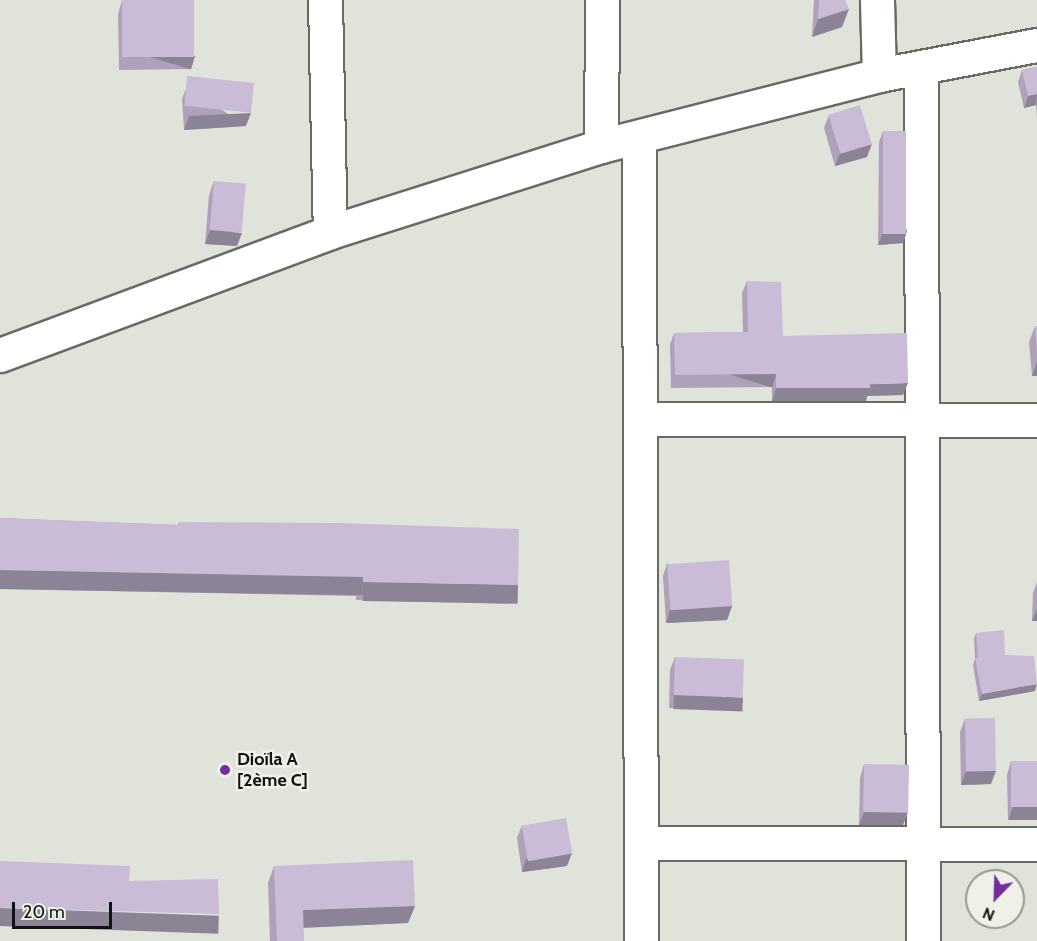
<!DOCTYPE html>
<meta charset="utf-8">
<style>
body{margin:0}
#map{position:relative;width:1037px;height:941px;overflow:hidden;background:#e0e3da;font-family:Cabin,sans-serif}
div>[style]{position:absolute}
[style*='--x']{left:calc(var(--x)*1px);top:calc(var(--y)*1px);width:calc(var(--w)*1px);rotate:calc(var(--a)*1deg)}
.roads{filter:drop-shadow(2px 0 #696b63) drop-shadow(-2px 0 #696b63) drop-shadow(0 2px #696b63) drop-shadow(0 -2px #696b63)}
.street>*{height:33px;margin:-16.5px;padding:0 16.5px;transform-origin:16.5px;border-radius:16.5px;background:#fff}
.wall>*{inset:0;background:#aea1b9}
.shaded-wall>*{inset:0;background:#8d8396;transform-origin:0 0}
.building>*{inset:0;background:#cabbd7;transform-origin:0 0}
.dots>*{width:16px;height:16px;translate:-50% -50%;box-sizing:border-box;border:3px solid #eef1e7;border-radius:50%}
span{translate:-50% -50%;white-space:nowrap;text-align:center;line-height:1.15;-webkit-text-stroke:5px #eef1e7;paint-order:stroke}
.poi-label{font-size:18px;color:#121310;font-weight:700}
.left{translate:0 -50%;text-align:left}
.north{position:absolute;left:965px;top:869px;width:60px;height:60px;box-sizing:border-box;background:#eef1e7;border:2px solid #969891;border-radius:50%;rotate:203deg;font-size:16px;font-weight:700;line-height:24px;text-align:center;color:#121310}
.north::after{content:'';display:block;margin:auto;width:21px;height:27px;background:#742c9f;clip-path:polygon(50% 0,100% 100%,50% 72%,0 100%)}
.scale{position:absolute;left:12px;top:902px;width:100px;height:27px;box-sizing:border-box;border:3px solid #121310;border-top:0;padding-left:8px;font-size:18px;line-height:21px;white-space:nowrap;color:#121310;-webkit-text-stroke:4px #eef1e7;paint-order:stroke}
</style>
<div id="map">
<div class="roads">
<div class="street">
<i style="--x:325;--y:0;--w:232;--a:88.8"></i>
<i style="--x:877;--y:0;--w:75;--a:88.5"></i>
<i style="--x:921;--y:67;--w:874;--a:89.87"></i>
<i style="--x:639;--y:138;--w:803;--a:89.86"></i>
<i style="--x:601;--y:146;--w:146;--a:-89.6"></i>
<i style="--x:0;--y:355;--w:352;--a:-20.4"></i>
<i style="--x:330;--y:232;--w:284;--a:-17.6"></i>
<i style="--x:601;--y:146;--w:287;--a:-14.3"></i>
<i style="--x:879;--y:75;--w:161;--a:-10.8"></i>
<i style="--x:640;--y:419;--w:397;--a:0.1"></i>
<i style="--x:641;--y:843;--w:396;--a:0.1"></i>
</div>
</div>
<div class="wall">
<i style="clip-path:polygon(122px 0,195px 56px,191px 69px,119px 70px,118px 14px)"></i>
<i style="clip-path:polygon(814px 0,845px 0,842px 27px,812px 37px)"></i>
<i style="clip-path:polygon(1037px 67px,1037px 118px,1036px 105px,1024px 108px,1018px 82px,1022px 70px)"></i>
<i style="clip-path:polygon(187px 86px,246px 126px,184px 130px,182px 99px)"></i>
<i style="clip-path:polygon(829px 115px,867px 157px,835px 166px,824px 128px)"></i>
<i style="clip-path:polygon(883px 131px,907px 231px,903px 243px,878px 245px,879px 142px)"></i>
<i style="clip-path:polygon(214px 181px,237px 246px,205px 244px,209px 195px)"></i>
<i style="clip-path:polygon(747px 281px,783px 336px,903px 395px,867px 396px,866px 401px,772px 401px,772px 387px,671px 388px,670px 345px,674px 333px,743px 332px,742px 293px)"></i>
<i style="clip-path:polygon(1035px 326px,1037px 326px,1037px 376px,1032px 376px,1029px 342px)"></i>
<i style="clip-path:polygon(0 518px,178px 525px,179px 522px,511px 604px,356px 600px,356px 596px,0 589px)"></i>
<i style="clip-path:polygon(667px 563px,732px 606px,727px 620px,666px 623px,663px 576px)"></i>
<i style="clip-path:polygon(1037px 582px,1037px 621px,1032px 621px,1033px 593px)"></i>
<i style="clip-path:polygon(976px 633px,1005px 655px,1035px 691px,979px 701px,973px 665px,975px 658px,974px 639px)"></i>
<i style="clip-path:polygon(675px 657px,738px 710px,669px 708px,670px 670px)"></i>
<i style="clip-path:polygon(965px 719px,991px 784px,961px 785px,960px 732px)"></i>
<i style="clip-path:polygon(1011px 761px,1037px 761px,1008px 820px,1007px 775px)"></i>
<i style="clip-path:polygon(864px 764px,908px 812px,903px 825px,859px 825px,860px 778px)"></i>
<i style="clip-path:polygon(522px 825px,567px 866px,522px 872px,517px 838px)"></i>
<i style="clip-path:polygon(274px 866px,415px 906px,408px 923px,303px 928px,304px 941px,270px 941px,268px 883px)"></i>
</div>
<div class="shaded-wall">
<i style="clip-path:polygon(849px 9px,842px 27px,812px 37px,818px 19px)"></i>
<i style="left:195px;top:56px;width:14px;height:71px;rotate:107deg"></i>
<i style="clip-path:polygon(1037px 94px,1036px 105px,1024px 108px,1028px 96px)"></i>
<i style="clip-path:polygon(251px 113px,246px 126px,184px 130px,189px 116px)"></i>
<i style="clip-path:polygon(872px 144px,867px 157px,835px 166px,840px 153px)"></i>
<i style="clip-path:polygon(210px 230px,242px 233px,237px 246px,205px 244px)"></i>
<i style="clip-path:polygon(907px 231px,903px 243px,878px 245px,882px 234px)"></i>
<i style="clip-path:polygon(1037px 362px,1037px 376px,1032px 376px)"></i>
<i style="left:776px;top:374px;width:14px;height:101px;rotate:107deg"></i>
<i style="clip-path:polygon(908px 383px,903px 395px,867px 396px,866px 401px,772px 401px,776px 388px)"></i>
<i style="left:0;top:570px;width:363px;height:19px;rotate:1deg"></i>
<i style="left:363px;top:582px;width:155px;height:19px;rotate:1deg"></i>
<i style="clip-path:polygon(732px 606px,727px 620px,666px 623px,670px 610px)"></i>
<i style="clip-path:polygon(1037px 609px,1037px 621px,1032px 621px)"></i>
<i style="clip-path:polygon(1037px 684px,1035px 691px,979px 701px,982px 694px)"></i>
<i style="left:674px;top:695px;width:69px;height:14px;rotate:2deg"></i>
<i style="clip-path:polygon(966px 771px,996px 771px,991px 784px,961px 785px)"></i>
<i style="clip-path:polygon(1037px 806px,1037px 820px,1008px 820px,1013px 807px)"></i>
<i style="clip-path:polygon(864px 812px,908px 812px,903px 825px,859px 825px)"></i>
<i style="clip-path:polygon(572px 853px,567px 866px,522px 872px,526px 859px)"></i>
<i style="clip-path:polygon(415px 906px,408px 923px,296px 928px,303px 910px)"></i>
<i style="left:0;top:908px;width:219px;height:18px;rotate:2deg"></i>
</div>
<div class="building">
<i style="left:122px;top:0;width:72px;height:57px"></i>
<i style="clip-path:polygon(819px 0,845px 0,849px 9px,818px 19px)"></i>
<i style="clip-path:polygon(1037px 67px,1037px 94px,1028px 96px,1022px 70px)"></i>
<i style="left:254px;top:83px;width:30px;height:67px;rotate:96deg"></i>
<i style="left:860px;top:105px;width:41px;height:33px;rotate:73deg"></i>
<i style="left:883px;top:131px;width:23px;height:103px"></i>
<i style="left:214px;top:181px;width:32px;height:49px;rotate:5deg"></i>
<i style="clip-path:polygon(747px 281px,781px 282px,783px 336px,907px 333px,908px 383px,870px 384px,870px 388px,776px 388px,776px 374px,675px 375px,674px 333px,748px 332px)"></i>
<i style="clip-path:polygon(1035px 326px,1037px 326px,1037px 353px)"></i>
<i style="clip-path:polygon(0 518px,179px 525px,179px 522px,338px 523px,519px 529px,518px 585px,363px 582px,363px 577px,0 570px)"></i>
<i style="left:729px;top:560px;width:46px;height:62px;rotate:86deg"></i>
<i style="clip-path:polygon(1004px 630px,1005px 655px,1034px 656px,1037px 684px,982px 694px,975px 658px,978px 658px,976px 633px)"></i>
<i style="left:675px;top:657px;width:69px;height:38px;rotate:2deg"></i>
<i style="left:995px;top:718px;width:53px;height:30px;rotate:89deg"></i>
<i style="left:1011px;top:761px;width:26px;height:46px"></i>
<i style="left:864px;top:764px;width:45px;height:48px;rotate:1deg"></i>
<i style="left:566px;top:818px;width:36px;height:45px;rotate:80deg"></i>
<i style="clip-path:polygon(413px 860px,415px 906px,303px 910px,304px 941px,277px 941px,274px 866px)"></i>
<i style="clip-path:polygon(0 861px,130px 866px,129px 881px,218px 879px,219px 914px,0 908px)"></i>
</div>
<div class="dots">
<i style="left:225px;top:770px;background:#742c9f"></i>
</div>
<div class="poi-label">
<span class="left" style="left:237px;top:770px">Dioïla A<br>[2ème C]</span>
</div>
<div class="north">N</div>
<div class="scale">20 m</div>
</div>
